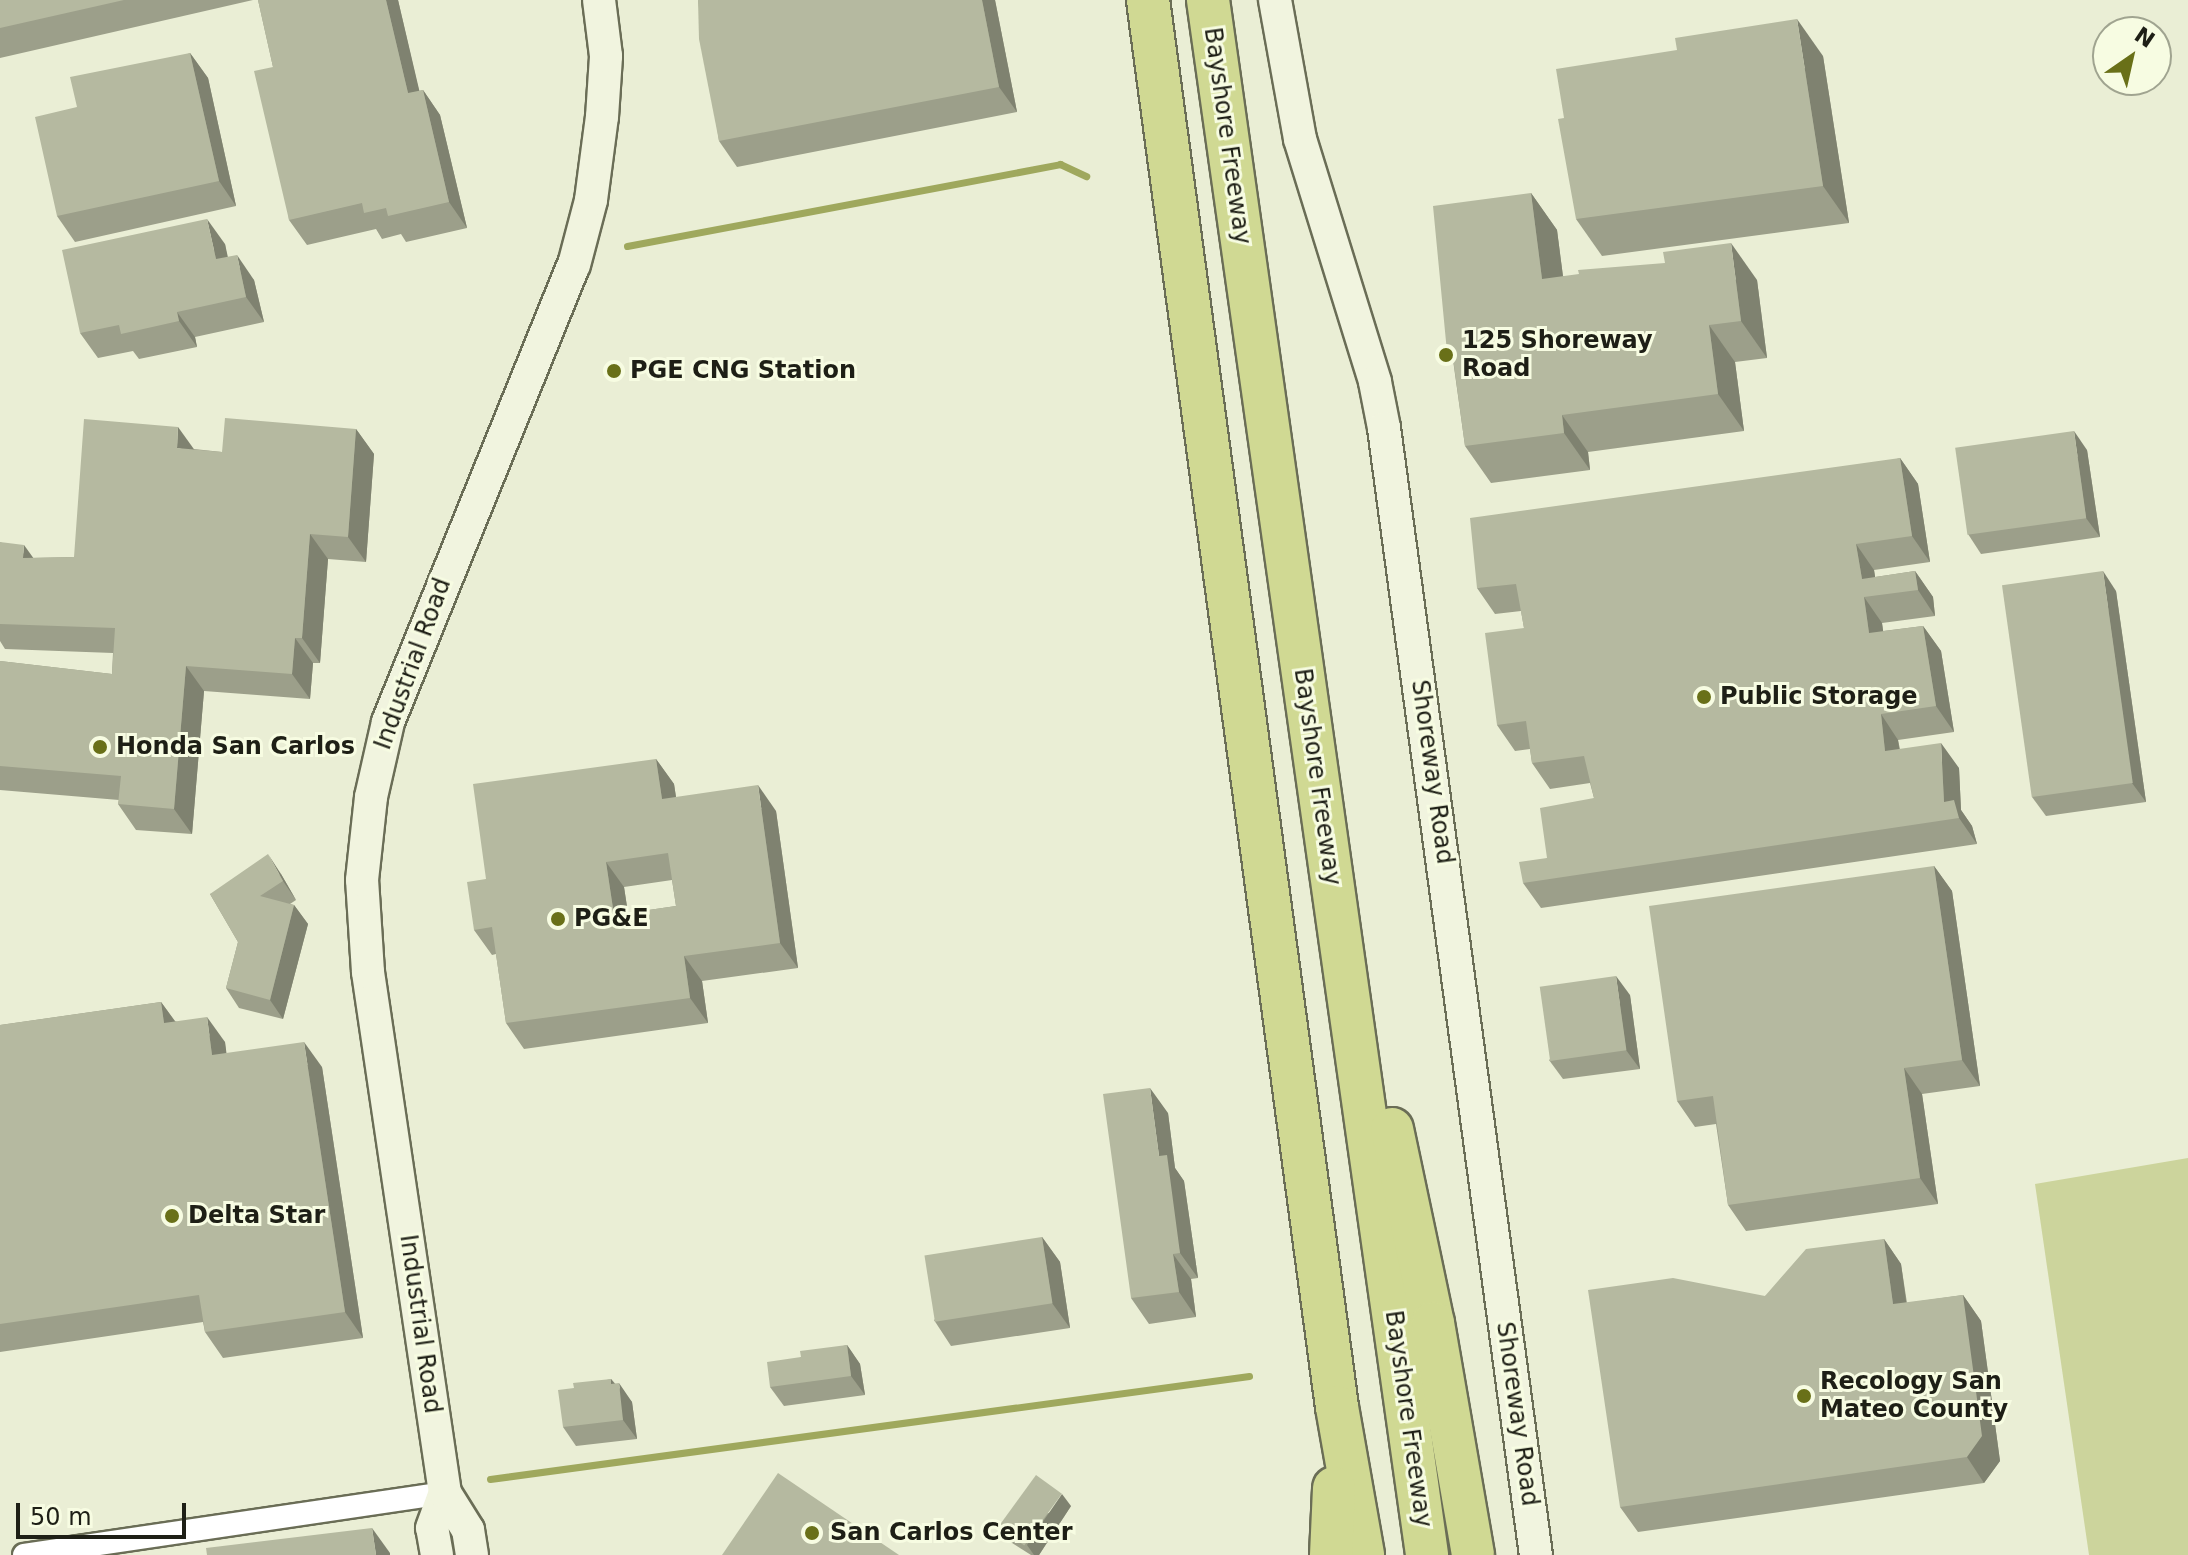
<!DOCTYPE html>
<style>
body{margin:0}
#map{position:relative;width:2188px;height:1555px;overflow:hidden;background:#eaeed5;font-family:"DejaVu Sans",sans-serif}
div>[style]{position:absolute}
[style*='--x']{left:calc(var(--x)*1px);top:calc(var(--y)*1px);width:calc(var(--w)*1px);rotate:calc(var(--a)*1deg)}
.green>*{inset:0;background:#ccd49c}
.stream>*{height:7px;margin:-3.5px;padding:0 3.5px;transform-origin:3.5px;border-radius:3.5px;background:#9fa85d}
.roads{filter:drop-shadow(2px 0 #6a6d56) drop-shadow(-2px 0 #6a6d56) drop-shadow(0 2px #6a6d56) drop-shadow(0 -2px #6a6d56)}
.street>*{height:22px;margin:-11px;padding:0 11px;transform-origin:11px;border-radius:11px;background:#fff}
.secondary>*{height:32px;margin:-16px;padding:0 16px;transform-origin:16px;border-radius:16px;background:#f1f4df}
.highway>*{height:42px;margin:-21px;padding:0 21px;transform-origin:21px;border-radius:21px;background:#d0d993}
.wall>*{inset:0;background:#9c9f8a}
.shaded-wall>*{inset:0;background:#7f8270}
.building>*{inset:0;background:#b5b9a0;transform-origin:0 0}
.dots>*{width:22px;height:22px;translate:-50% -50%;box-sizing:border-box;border:4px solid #f7fce2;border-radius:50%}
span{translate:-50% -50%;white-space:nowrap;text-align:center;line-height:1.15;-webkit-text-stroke:6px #f7fce2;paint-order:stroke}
.street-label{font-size:24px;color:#1e1f16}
.poi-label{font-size:24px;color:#1e1f16;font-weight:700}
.left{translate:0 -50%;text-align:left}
.north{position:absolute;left:2092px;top:16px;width:80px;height:80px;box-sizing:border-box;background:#f7fce2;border:2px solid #a0a490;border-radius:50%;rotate:34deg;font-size:22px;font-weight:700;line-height:32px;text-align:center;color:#1e1f16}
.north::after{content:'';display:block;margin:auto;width:28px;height:36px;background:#697018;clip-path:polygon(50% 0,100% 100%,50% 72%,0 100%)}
.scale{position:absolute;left:16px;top:1503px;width:170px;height:36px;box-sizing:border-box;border:4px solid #1e1f16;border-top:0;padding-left:10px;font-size:24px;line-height:28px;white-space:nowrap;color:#1e1f16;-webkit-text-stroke:6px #f7fce2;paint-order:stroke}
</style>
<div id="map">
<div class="green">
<i style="clip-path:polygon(2188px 1158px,2188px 1555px,2089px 1555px,2035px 1184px)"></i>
</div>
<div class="stream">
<i style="--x:627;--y:246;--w:441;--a:-10.7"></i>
<i style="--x:1060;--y:164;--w:29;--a:25"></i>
<i style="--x:490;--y:1479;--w:766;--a:-7.73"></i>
</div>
<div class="roads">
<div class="street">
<i style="--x:24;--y:1555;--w:426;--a:-8.4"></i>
</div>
<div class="secondary">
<i style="--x:1275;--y:0;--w:141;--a:79.8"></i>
<i style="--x:1300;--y:139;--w:254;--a:72.8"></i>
<i style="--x:1375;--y:382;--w:47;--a:78.9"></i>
<i style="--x:1384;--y:428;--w:1137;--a:82.32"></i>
<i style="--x:437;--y:1555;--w:27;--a:-100"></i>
<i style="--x:432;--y:1528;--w:37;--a:-70"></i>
<i style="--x:472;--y:1555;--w:25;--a:-99"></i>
<i style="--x:468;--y:1530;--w:44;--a:-121.9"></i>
<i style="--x:445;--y:1493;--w:527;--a:-98.41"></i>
<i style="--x:368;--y:972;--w:92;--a:-93.7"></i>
<i style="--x:362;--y:880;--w:83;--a:-83.8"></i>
<i style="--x:371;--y:797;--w:77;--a:-77.2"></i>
<i style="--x:388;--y:722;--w:493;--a:-67.9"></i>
<i style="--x:574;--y:265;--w:67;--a:-75.3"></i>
<i style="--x:591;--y:200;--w:84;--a:-82.5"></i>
<i style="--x:602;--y:117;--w:61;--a:-86.2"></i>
<i style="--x:606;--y:56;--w:56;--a:-97.1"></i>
</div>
<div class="highway">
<i style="--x:1148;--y:0;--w:1420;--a:82.35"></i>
<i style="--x:1337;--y:1407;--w:150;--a:80"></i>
<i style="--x:1208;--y:0;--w:1570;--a:81.98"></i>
<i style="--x:1392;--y:1129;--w:198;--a:78.1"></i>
<i style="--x:1433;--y:1323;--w:235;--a:80.2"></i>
<i style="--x:1331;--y:1555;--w:67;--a:-87.4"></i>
</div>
</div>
<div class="wall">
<i style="clip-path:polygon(0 0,253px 0,0 58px)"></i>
<i style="clip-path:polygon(258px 0,400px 0,398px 0,419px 91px,423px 90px,440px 115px,467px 228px,406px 242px,401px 234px,382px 239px,376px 229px,307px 245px,289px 220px,273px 67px)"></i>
<i style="clip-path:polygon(698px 0,995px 0,1017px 112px,737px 167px,719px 141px)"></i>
<i style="clip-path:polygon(190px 53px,208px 78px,236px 206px,75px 242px,57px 216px,77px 107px)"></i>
<i style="clip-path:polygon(1823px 56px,1849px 223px,1602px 256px,1576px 219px)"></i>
<i style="clip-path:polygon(1531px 193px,1557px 230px,1563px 276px,1757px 280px,1767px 358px,1735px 362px,1744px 431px,1588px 452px,1590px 470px,1491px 483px,1465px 446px,1453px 360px,1447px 352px)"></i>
<i style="clip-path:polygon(225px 244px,227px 257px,254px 280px,264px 322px,195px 337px,197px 347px,139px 359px,133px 351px,98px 358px,80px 333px)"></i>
<i style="clip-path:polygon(356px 429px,374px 454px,366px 562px,328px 559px,320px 663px,313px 663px,310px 699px,204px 691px,192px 834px,136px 830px,118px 804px,119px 800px,0 790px,0 661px,112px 674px,113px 653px,5px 649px,0 641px,0 542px,33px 558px,74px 557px,194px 449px,222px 452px)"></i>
<i style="clip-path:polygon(2087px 450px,2100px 537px,1981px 554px,1968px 534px)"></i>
<i style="clip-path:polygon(1900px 458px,1918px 484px,1930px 562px,1874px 570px,1875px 577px,1915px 571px,1933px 597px,1935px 616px,1882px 623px,1883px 631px,1923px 626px,1941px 651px,1954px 732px,1898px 740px,1900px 749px,1959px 768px,1961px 810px,1972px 826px,1977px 844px,1541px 908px,1523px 883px,1547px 858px,1594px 798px,1590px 783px,1550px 789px,1532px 763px,1530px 749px,1515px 751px,1497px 725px,1524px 628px,1521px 611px,1495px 614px,1477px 588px)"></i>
<i style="clip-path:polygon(2116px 591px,2146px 802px,2046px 816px,2032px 797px)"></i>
<i style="clip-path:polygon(evenodd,656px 759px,674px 784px,676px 797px,776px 811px,798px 968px,702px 981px,708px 1023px,524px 1049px,506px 1023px,496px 954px,492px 955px,474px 930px,486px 879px,656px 759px,672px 880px,676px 906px,628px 913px,624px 887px,672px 880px)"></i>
<i style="clip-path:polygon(1934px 866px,1952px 891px,1980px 1086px,1922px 1094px,1938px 1204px,1746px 1231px,1728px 1205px,1716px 1124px,1695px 1127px,1677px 1101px)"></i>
<i style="clip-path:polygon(281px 874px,296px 900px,290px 904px,294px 905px,308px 924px,283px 1019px,239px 1008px,226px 988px,238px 942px,210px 894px)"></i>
<i style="clip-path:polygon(1630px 995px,1640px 1069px,1563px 1079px,1549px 1060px)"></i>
<i style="clip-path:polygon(161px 1002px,175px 1021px,225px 1042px,226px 1053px,322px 1067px,363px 1338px,223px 1358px,205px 1332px,203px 1322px,0 1352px,0 1025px)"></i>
<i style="clip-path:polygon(1168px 1113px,1175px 1168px,1184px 1181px,1198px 1278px,1191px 1279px,1196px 1317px,1149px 1324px,1131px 1298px)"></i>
<i style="clip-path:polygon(1042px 1237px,1060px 1262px,1070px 1328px,951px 1346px,934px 1320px)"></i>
<i style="clip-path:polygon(1884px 1239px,1901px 1264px,1907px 1303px,1963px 1295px,1981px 1321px,2000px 1461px,1984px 1483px,1638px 1532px,1620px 1507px,1765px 1296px)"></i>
<i style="clip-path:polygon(847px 1345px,860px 1364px,865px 1395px,784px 1406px,770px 1387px,801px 1357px)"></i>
<i style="clip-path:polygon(611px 1379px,632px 1402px,637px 1439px,576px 1446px,563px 1427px,574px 1388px)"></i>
<i style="clip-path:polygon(1071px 1506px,1039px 1555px,1031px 1555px,1009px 1541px,1000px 1528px)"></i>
</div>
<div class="shaded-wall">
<i style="clip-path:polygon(386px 0,398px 0,426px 119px,408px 93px)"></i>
<i style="clip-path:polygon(982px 0,995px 0,1017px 112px,999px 87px)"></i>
<i style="clip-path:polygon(1797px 19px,1823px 56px,1849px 223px,1823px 186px)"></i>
<i style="clip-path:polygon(190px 53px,208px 78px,236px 206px,219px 181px)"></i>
<i style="clip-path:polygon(423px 90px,440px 115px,467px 228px,449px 202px)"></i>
<i style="clip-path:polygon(1531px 193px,1557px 230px,1568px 316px,1542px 279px)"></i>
<i style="clip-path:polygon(207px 219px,225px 244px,234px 285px,216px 259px)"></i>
<i style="clip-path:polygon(1731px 243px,1757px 280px,1767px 358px,1741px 321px)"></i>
<i style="clip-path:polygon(237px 255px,254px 280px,264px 322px,246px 297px)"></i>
<i style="clip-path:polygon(177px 312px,195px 337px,197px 347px,179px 321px)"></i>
<i style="clip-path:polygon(1709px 325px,1735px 362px,1744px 431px,1718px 394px)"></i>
<i style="clip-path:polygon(1562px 415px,1588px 452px,1590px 470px,1564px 433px)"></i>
<i style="clip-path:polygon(178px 427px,196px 452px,177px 448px)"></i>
<i style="clip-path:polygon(356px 429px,374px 454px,366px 562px,348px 537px)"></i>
<i style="clip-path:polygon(2074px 431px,2087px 450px,2100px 537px,2086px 518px)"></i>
<i style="clip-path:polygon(1900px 458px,1918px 484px,1930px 562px,1912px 536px)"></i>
<i style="clip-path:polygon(310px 534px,328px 559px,320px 663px,302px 638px)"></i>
<i style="clip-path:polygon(1856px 544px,1874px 570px,1878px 595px,1862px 579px)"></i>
<i style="clip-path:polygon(24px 545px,42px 570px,23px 558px)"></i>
<i style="clip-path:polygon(1915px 571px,1933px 597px,1935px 616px,1918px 590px)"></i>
<i style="clip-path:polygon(2103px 571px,2116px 591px,2146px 802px,2132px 783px)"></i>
<i style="clip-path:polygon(1864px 597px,1882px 623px,1887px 659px,1869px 633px)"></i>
<i style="clip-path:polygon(1923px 626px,1941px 651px,1954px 732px,1936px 706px)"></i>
<i style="clip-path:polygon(295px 638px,313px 663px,310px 699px,292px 674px)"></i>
<i style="clip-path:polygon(186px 666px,204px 691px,192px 834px,174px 809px)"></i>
<i style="clip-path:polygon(1881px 714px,1898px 740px,1903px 776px,1885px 751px)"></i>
<i style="clip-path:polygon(1941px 743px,1959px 768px,1961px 810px,1972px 826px,1977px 844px,1959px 818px,1944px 802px)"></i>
<i style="clip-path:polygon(656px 759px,674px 784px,680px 824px,662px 799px)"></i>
<i style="clip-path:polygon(758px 785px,776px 811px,798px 968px,780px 943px)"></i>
<i style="clip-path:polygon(268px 854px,281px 874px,296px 900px,283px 881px)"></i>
<i style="clip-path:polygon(606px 862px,624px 887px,632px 940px,614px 915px)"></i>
<i style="clip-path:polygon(1934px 866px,1952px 891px,1980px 1086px,1962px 1060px)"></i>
<i style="clip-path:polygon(294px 905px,308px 924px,283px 1019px,270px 1000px)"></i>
<i style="clip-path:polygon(684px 956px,702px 981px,708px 1023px,690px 998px)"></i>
<i style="clip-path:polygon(1616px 976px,1630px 995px,1640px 1069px,1626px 1050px)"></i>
<i style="clip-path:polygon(161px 1002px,179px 1027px,164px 1023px)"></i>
<i style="clip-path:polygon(207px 1017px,225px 1042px,230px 1080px,212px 1055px)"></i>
<i style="clip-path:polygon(304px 1042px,322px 1067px,363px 1338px,345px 1312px)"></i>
<i style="clip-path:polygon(1904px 1068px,1922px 1094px,1938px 1204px,1920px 1178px)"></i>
<i style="clip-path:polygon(1150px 1088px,1168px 1113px,1175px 1168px,1184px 1181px,1198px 1278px,1180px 1253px,1159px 1156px)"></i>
<i style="clip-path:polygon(1042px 1237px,1060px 1262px,1070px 1328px,1052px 1303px)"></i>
<i style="clip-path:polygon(1884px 1239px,1901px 1264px,1910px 1330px,1893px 1304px)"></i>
<i style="clip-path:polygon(1173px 1254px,1191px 1279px,1196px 1317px,1179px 1292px)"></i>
<i style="clip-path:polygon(1963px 1295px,1981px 1321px,2000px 1461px,1984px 1483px,1967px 1457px)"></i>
<i style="clip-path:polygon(847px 1345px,860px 1364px,865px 1395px,851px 1376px)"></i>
<i style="clip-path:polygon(611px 1379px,620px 1391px,619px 1383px,632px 1402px,637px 1439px,623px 1420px,611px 1384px)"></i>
<i style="clip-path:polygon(1062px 1494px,1071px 1506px,1039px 1555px,1034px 1555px,1027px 1545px)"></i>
<i style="clip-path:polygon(372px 1528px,390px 1553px,390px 1555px,376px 1555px)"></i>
</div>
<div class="building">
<i style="clip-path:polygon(0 0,124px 0,0 28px)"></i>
<i style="clip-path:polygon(258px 0,386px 0,408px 93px,423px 90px,449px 202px,388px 216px,386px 208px,364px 213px,362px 203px,289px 220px,254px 71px,273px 67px)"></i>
<i style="clip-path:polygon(698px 0,982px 0,999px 87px,719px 141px,699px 39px)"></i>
<i style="clip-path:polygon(1797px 19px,1823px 186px,1576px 219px,1558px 119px,1564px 118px,1556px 69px,1677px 50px,1675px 38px)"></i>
<i style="clip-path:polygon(190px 53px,219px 181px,57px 216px,35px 117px,77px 107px,70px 77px)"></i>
<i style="clip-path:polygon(1531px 193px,1542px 279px,1579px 274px,1578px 270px,1665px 263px,1663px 252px,1731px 243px,1741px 321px,1709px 325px,1718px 394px,1562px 415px,1564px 433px,1465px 446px,1452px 351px,1447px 352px,1433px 206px)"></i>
<i style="clip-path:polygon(207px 219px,216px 259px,237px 255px,246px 297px,177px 312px,179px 321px,121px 334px,119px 325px,80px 333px,62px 250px)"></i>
<i style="clip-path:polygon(225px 418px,356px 429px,348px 537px,310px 534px,302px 638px,295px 638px,292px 674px,186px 666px,174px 809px,118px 804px,121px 776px,0 766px,0 661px,112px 674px,115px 628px,0 624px,0 542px,24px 545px,23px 558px,74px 557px,84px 419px,178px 427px,177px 448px,222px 452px)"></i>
<i style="left:2074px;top:431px;width:88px;height:120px;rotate:82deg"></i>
<i style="clip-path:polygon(1900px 458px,1912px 536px,1856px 544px,1862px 579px,1915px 571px,1918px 590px,1864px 597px,1869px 633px,1923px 626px,1936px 706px,1881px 714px,1885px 751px,1941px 743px,1944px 802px,1954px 800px,1959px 818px,1523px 883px,1519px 862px,1547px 858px,1540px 808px,1594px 798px,1584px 756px,1532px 763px,1526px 721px,1497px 725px,1485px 633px,1524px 628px,1516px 584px,1477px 588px,1470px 518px)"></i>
<i style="left:2103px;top:571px;width:214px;height:102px;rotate:82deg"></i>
<i style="clip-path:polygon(evenodd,656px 759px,662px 799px,758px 785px,780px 943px,684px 956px,690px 998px,506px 1023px,492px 927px,474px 930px,467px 882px,486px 879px,473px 784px,656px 759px,668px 853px,676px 906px,614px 915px,606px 862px,668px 853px)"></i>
<i style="clip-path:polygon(268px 854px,283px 881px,260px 896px,294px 905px,270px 1000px,226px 988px,238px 942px,210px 894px)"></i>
<i style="clip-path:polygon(1934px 866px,1962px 1060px,1904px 1068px,1920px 1178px,1728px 1205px,1713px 1096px,1677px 1101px,1649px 906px)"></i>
<i style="left:1616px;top:976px;width:75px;height:77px;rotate:82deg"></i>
<i style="clip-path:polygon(161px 1002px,164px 1023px,207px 1017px,212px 1055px,304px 1042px,345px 1312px,205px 1332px,199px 1295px,0 1324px,0 1025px)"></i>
<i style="clip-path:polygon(1150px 1088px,1159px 1156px,1167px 1155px,1180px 1253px,1173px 1254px,1179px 1292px,1131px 1298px,1103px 1094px)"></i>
<i style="left:1042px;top:1237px;width:67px;height:119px;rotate:81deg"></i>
<i style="clip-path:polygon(1884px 1239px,1893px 1304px,1963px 1295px,1982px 1436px,1967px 1457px,1620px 1507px,1588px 1290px,1673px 1278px,1765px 1296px,1806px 1249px)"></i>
<i style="clip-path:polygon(847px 1345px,851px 1376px,770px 1387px,767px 1362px,801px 1357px,800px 1351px)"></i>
<i style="clip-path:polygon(611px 1379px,611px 1384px,619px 1383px,623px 1420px,563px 1427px,558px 1390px,574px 1388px,573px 1383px)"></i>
<i style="clip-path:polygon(778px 1473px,899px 1555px,722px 1555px)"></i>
<i style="left:1036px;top:1475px;width:32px;height:64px;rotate:36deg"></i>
<i style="clip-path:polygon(372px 1528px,376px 1555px,207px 1555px,206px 1548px)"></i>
</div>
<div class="dots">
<i style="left:1446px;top:355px;background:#697018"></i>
<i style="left:614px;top:371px;background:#697018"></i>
<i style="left:1704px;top:697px;background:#697018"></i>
<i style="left:100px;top:747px;background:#697018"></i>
<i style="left:558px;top:919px;background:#697018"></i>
<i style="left:172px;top:1216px;background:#697018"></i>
<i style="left:1804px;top:1396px;background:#697018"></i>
<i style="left:812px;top:1533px;background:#697018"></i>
</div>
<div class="street-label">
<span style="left:1227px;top:136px;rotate:82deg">Bayshore Freeway</span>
<span style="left:413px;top:664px;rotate:-70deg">Industrial Road</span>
<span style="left:1432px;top:772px;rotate:82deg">Shoreway Road</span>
<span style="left:1317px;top:777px;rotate:82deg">Bayshore Freeway</span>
<span style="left:420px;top:1324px;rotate:82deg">Industrial Road</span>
<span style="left:1517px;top:1414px;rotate:82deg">Shoreway Road</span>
<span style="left:1408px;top:1419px;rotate:82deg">Bayshore Freeway</span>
</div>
<div class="poi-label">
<span class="left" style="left:1462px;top:355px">125 Shoreway<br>Road</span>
<span class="left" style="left:630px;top:371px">PGE CNG Station</span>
<span class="left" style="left:1720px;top:697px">Public Storage</span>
<span class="left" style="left:116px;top:747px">Honda San Carlos</span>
<span class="left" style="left:574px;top:919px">PG&amp;E</span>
<span class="left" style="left:188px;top:1216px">Delta Star</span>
<span class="left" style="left:1820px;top:1396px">Recology San<br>Mateo County</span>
<span class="left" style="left:830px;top:1533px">San Carlos Center</span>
</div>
<div class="north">N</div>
<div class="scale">50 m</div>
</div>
